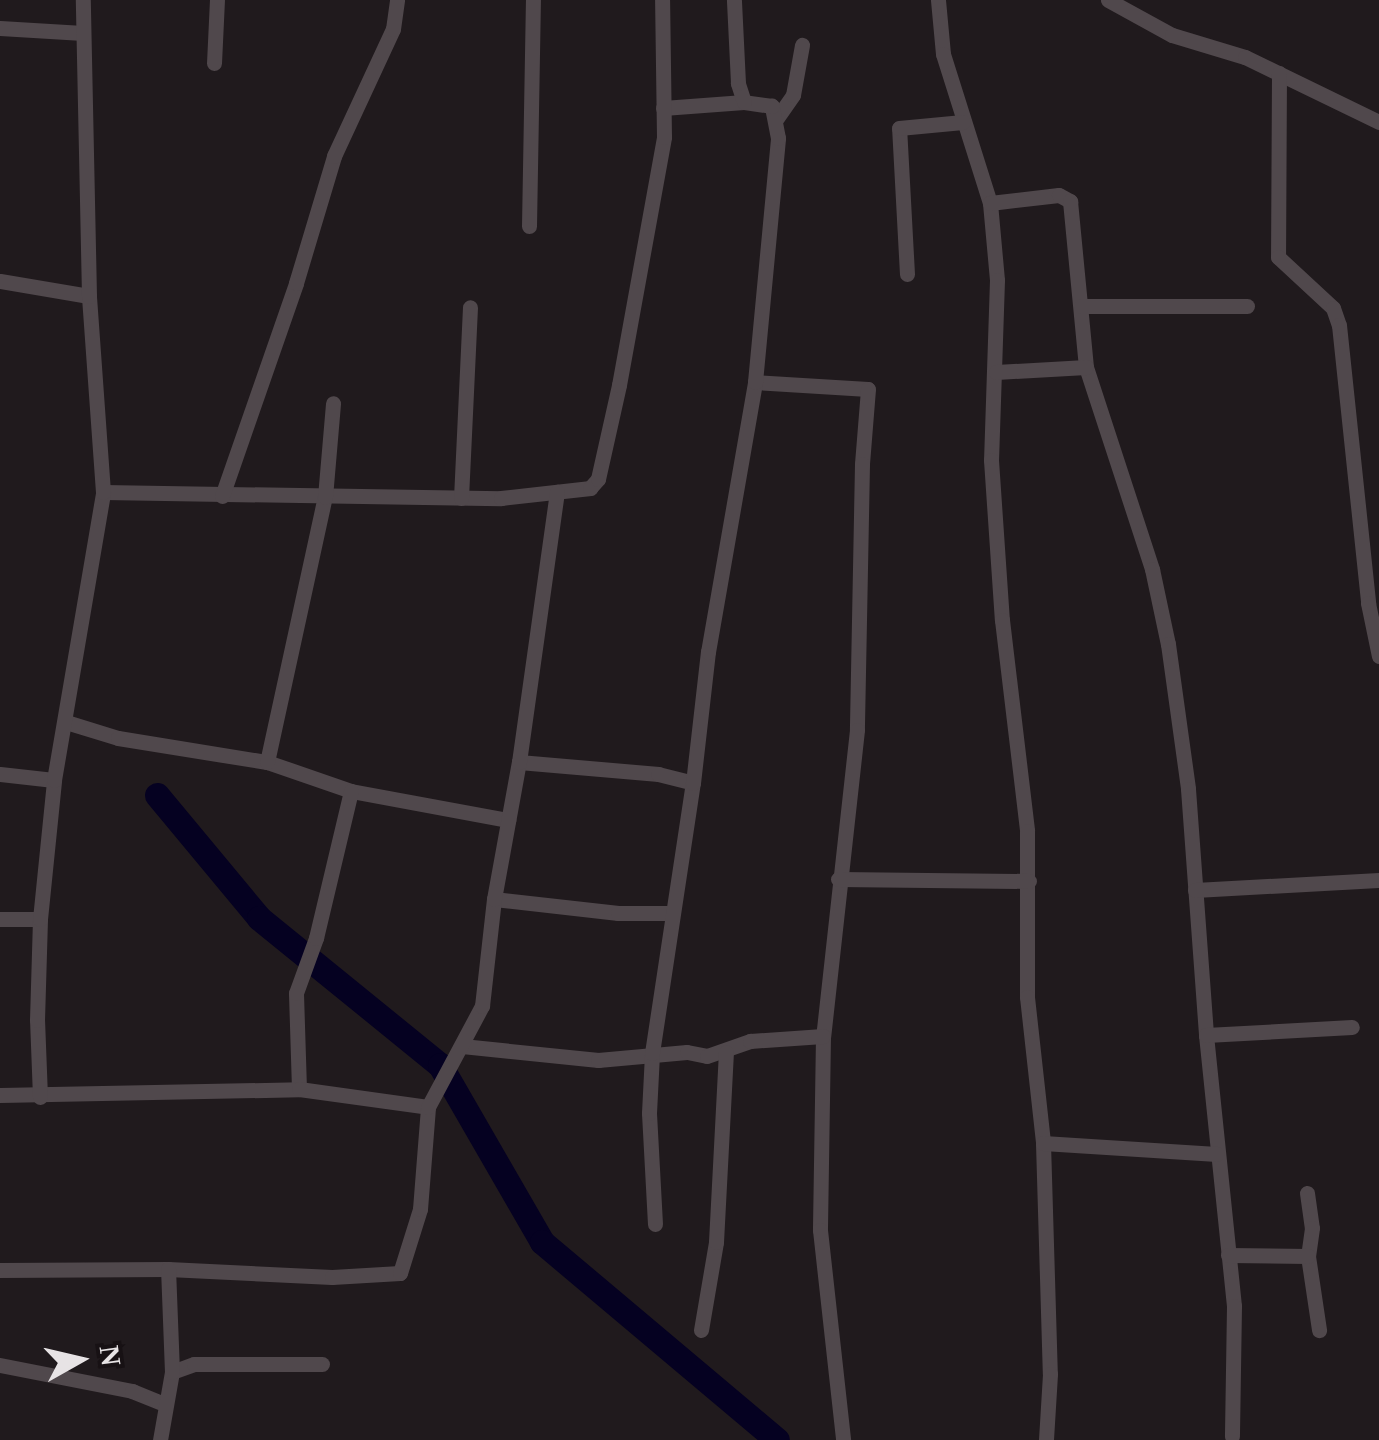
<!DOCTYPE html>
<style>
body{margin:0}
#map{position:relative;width:1379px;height:1440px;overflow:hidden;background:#201a1d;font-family:Georgia,serif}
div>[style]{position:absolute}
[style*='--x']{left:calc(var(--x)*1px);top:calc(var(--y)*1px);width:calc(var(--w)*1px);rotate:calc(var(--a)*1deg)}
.river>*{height:25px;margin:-12.5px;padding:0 12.5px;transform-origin:12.5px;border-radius:12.5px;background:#050121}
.street>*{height:15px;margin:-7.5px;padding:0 7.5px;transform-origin:7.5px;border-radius:7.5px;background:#50484c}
span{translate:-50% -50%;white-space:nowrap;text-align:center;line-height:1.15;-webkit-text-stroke:9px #171114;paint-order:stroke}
.north{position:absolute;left:30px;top:1310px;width:100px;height:100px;-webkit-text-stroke:8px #171114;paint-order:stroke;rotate:82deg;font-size:28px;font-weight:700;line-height:40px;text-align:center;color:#e7e3e5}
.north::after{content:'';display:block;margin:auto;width:35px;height:45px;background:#e7e3e5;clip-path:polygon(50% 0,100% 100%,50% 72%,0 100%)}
</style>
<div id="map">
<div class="river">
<i style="--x:157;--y:795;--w:160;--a:50.3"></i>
<i style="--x:259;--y:918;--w:233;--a:39.1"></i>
<i style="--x:440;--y:1065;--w:204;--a:60"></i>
<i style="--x:542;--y:1242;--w:307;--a:40.1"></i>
</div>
<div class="street">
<i style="--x:938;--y:0;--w:54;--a:84.7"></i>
<i style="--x:943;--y:54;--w:156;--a:72.5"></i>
<i style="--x:990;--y:203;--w:77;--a:84.8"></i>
<i style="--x:997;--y:280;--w:180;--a:91.9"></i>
<i style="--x:991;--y:460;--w:160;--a:86.1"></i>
<i style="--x:1002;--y:620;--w:212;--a:83.2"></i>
<i style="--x:1027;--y:831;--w:166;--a:90"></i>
<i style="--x:1027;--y:997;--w:147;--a:83.7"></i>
<i style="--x:1043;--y:1143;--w:231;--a:88.3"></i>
<i style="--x:1050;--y:1374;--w:66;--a:93.5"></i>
<i style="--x:1108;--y:0;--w:73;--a:28.7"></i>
<i style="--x:1172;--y:35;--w:76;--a:16.8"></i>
<i style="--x:1245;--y:57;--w:149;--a:25.9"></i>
<i style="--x:0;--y:28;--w:83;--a:3.4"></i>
<i style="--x:214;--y:63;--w:63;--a:-87.3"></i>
<i style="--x:1279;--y:73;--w:184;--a:90.3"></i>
<i style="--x:1278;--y:257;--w:75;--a:42.8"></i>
<i style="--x:1333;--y:308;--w:18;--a:71"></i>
<i style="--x:1339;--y:325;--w:280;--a:84"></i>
<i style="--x:1368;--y:603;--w:54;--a:78.3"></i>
<i style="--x:663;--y:108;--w:81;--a:-4.2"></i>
<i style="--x:777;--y:118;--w:28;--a:-55"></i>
<i style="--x:793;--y:95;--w:51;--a:-79.8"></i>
<i style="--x:990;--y:203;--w:69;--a:-6.6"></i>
<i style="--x:1059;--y:195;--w:13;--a:29"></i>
<i style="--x:1070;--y:201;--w:167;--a:84.5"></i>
<i style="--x:1086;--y:367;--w:213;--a:71.9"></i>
<i style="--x:1152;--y:569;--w:77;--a:78"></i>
<i style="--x:1168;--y:644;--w:146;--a:82.1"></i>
<i style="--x:1188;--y:789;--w:247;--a:85.8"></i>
<i style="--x:1206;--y:1035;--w:272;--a:84.1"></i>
<i style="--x:1234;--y:1306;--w:130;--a:90.9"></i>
<i style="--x:529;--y:226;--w:226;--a:-89"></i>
<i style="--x:907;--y:274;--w:146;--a:-93.1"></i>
<i style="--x:899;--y:128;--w:64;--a:-5.4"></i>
<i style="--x:0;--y:281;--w:90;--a:9.6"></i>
<i style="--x:1081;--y:306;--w:166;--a:0"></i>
<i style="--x:996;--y:372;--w:90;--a:-3.2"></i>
<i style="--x:755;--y:382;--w:113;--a:3.5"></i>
<i style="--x:868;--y:389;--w:75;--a:94.6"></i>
<i style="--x:862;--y:464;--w:266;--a:91.1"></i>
<i style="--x:857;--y:730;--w:308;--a:96.3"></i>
<i style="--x:823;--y:1036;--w:194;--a:90.9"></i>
<i style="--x:820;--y:1230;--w:211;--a:83.7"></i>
<i style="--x:103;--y:492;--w:398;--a:0.9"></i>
<i style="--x:501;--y:498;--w:90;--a:-6.4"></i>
<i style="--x:590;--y:488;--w:12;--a:-48"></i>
<i style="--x:598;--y:479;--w:96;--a:-77.4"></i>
<i style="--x:619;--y:385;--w:252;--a:-79.7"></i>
<i style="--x:664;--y:137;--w:137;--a:-90.8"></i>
<i style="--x:222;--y:496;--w:225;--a:-70.8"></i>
<i style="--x:296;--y:283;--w:133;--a:-73.3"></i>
<i style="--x:334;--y:156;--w:140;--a:-65.1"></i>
<i style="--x:393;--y:29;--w:29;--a:-82"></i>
<i style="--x:461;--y:498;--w:191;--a:-87.3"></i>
<i style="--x:66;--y:722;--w:54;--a:17.1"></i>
<i style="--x:118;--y:738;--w:151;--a:9.2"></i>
<i style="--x:267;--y:762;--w:89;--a:19"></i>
<i style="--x:351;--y:791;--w:160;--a:10.5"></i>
<i style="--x:267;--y:762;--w:271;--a:-77.7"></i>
<i style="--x:325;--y:497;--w:94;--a:-85.1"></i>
<i style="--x:519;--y:762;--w:140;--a:4.9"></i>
<i style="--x:658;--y:774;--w:36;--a:14"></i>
<i style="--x:0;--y:774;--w:54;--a:6.3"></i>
<i style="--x:838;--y:879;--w:191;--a:0.6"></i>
<i style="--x:1195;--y:890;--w:184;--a:-3.1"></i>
<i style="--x:494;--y:899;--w:125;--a:6.4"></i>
<i style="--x:618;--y:913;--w:53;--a:0"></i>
<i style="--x:0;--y:919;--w:40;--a:0"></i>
<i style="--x:1206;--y:1035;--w:146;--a:-3.1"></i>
<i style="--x:462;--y:1046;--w:137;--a:5.9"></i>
<i style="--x:598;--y:1060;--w:89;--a:-5.1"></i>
<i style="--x:687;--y:1052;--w:20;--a:11"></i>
<i style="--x:707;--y:1056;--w:46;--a:-19.2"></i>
<i style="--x:750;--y:1041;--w:73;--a:-3.9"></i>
<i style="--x:299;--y:1089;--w:96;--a:-91.8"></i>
<i style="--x:296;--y:993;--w:59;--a:-70"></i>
<i style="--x:316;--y:938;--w:151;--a:-76.6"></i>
<i style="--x:0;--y:1095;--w:299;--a:-1.1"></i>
<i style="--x:299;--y:1089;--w:130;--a:7.9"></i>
<i style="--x:40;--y:1097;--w:77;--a:-92.2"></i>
<i style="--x:37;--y:1020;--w:101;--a:-88.3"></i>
<i style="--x:40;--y:919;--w:140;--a:-84.2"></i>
<i style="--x:54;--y:780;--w:292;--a:-80.3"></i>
<i style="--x:103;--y:492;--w:196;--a:-94.1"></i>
<i style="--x:89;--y:296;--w:296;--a:-91.2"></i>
<i style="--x:1043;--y:1143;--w:174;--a:3.6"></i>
<i style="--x:1307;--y:1193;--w:35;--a:82"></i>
<i style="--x:1312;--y:1228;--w:28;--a:98"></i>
<i style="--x:1308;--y:1256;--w:75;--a:81.5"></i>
<i style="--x:655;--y:1224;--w:111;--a:-93.1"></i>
<i style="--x:649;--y:1113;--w:60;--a:-87.1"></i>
<i style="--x:652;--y:1053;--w:273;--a:-81.4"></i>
<i style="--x:693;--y:783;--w:132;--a:-83.5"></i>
<i style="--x:708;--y:652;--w:274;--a:-80.1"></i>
<i style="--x:755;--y:382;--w:245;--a:-84.6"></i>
<i style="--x:778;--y:138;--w:33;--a:-101"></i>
<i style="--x:772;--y:106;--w:28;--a:-172"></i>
<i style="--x:744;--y:102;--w:20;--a:-108"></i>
<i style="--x:738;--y:83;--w:83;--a:-92.8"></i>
<i style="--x:1228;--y:1255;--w:80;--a:0.7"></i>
<i style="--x:0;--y:1270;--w:168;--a:-0.3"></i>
<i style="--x:168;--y:1269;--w:164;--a:2.8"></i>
<i style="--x:332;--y:1277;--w:68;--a:-3.4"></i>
<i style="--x:400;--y:1273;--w:67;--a:-72.6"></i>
<i style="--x:420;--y:1209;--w:102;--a:-85.5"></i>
<i style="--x:428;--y:1107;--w:115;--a:-61.9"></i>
<i style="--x:482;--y:1006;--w:108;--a:-83.6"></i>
<i style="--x:494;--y:899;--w:139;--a:-79.7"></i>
<i style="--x:519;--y:762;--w:273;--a:-82"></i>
<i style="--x:701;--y:1330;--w:89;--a:-80.3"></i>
<i style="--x:716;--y:1242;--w:190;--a:-87"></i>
<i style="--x:0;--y:1365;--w:135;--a:11.1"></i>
<i style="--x:132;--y:1391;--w:35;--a:22"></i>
<i style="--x:172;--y:1372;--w:23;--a:-20"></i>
<i style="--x:194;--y:1364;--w:128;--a:0"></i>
<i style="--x:160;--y:1440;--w:69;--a:-80"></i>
<i style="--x:172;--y:1372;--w:103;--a:-92.2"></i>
</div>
<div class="north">N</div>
</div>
